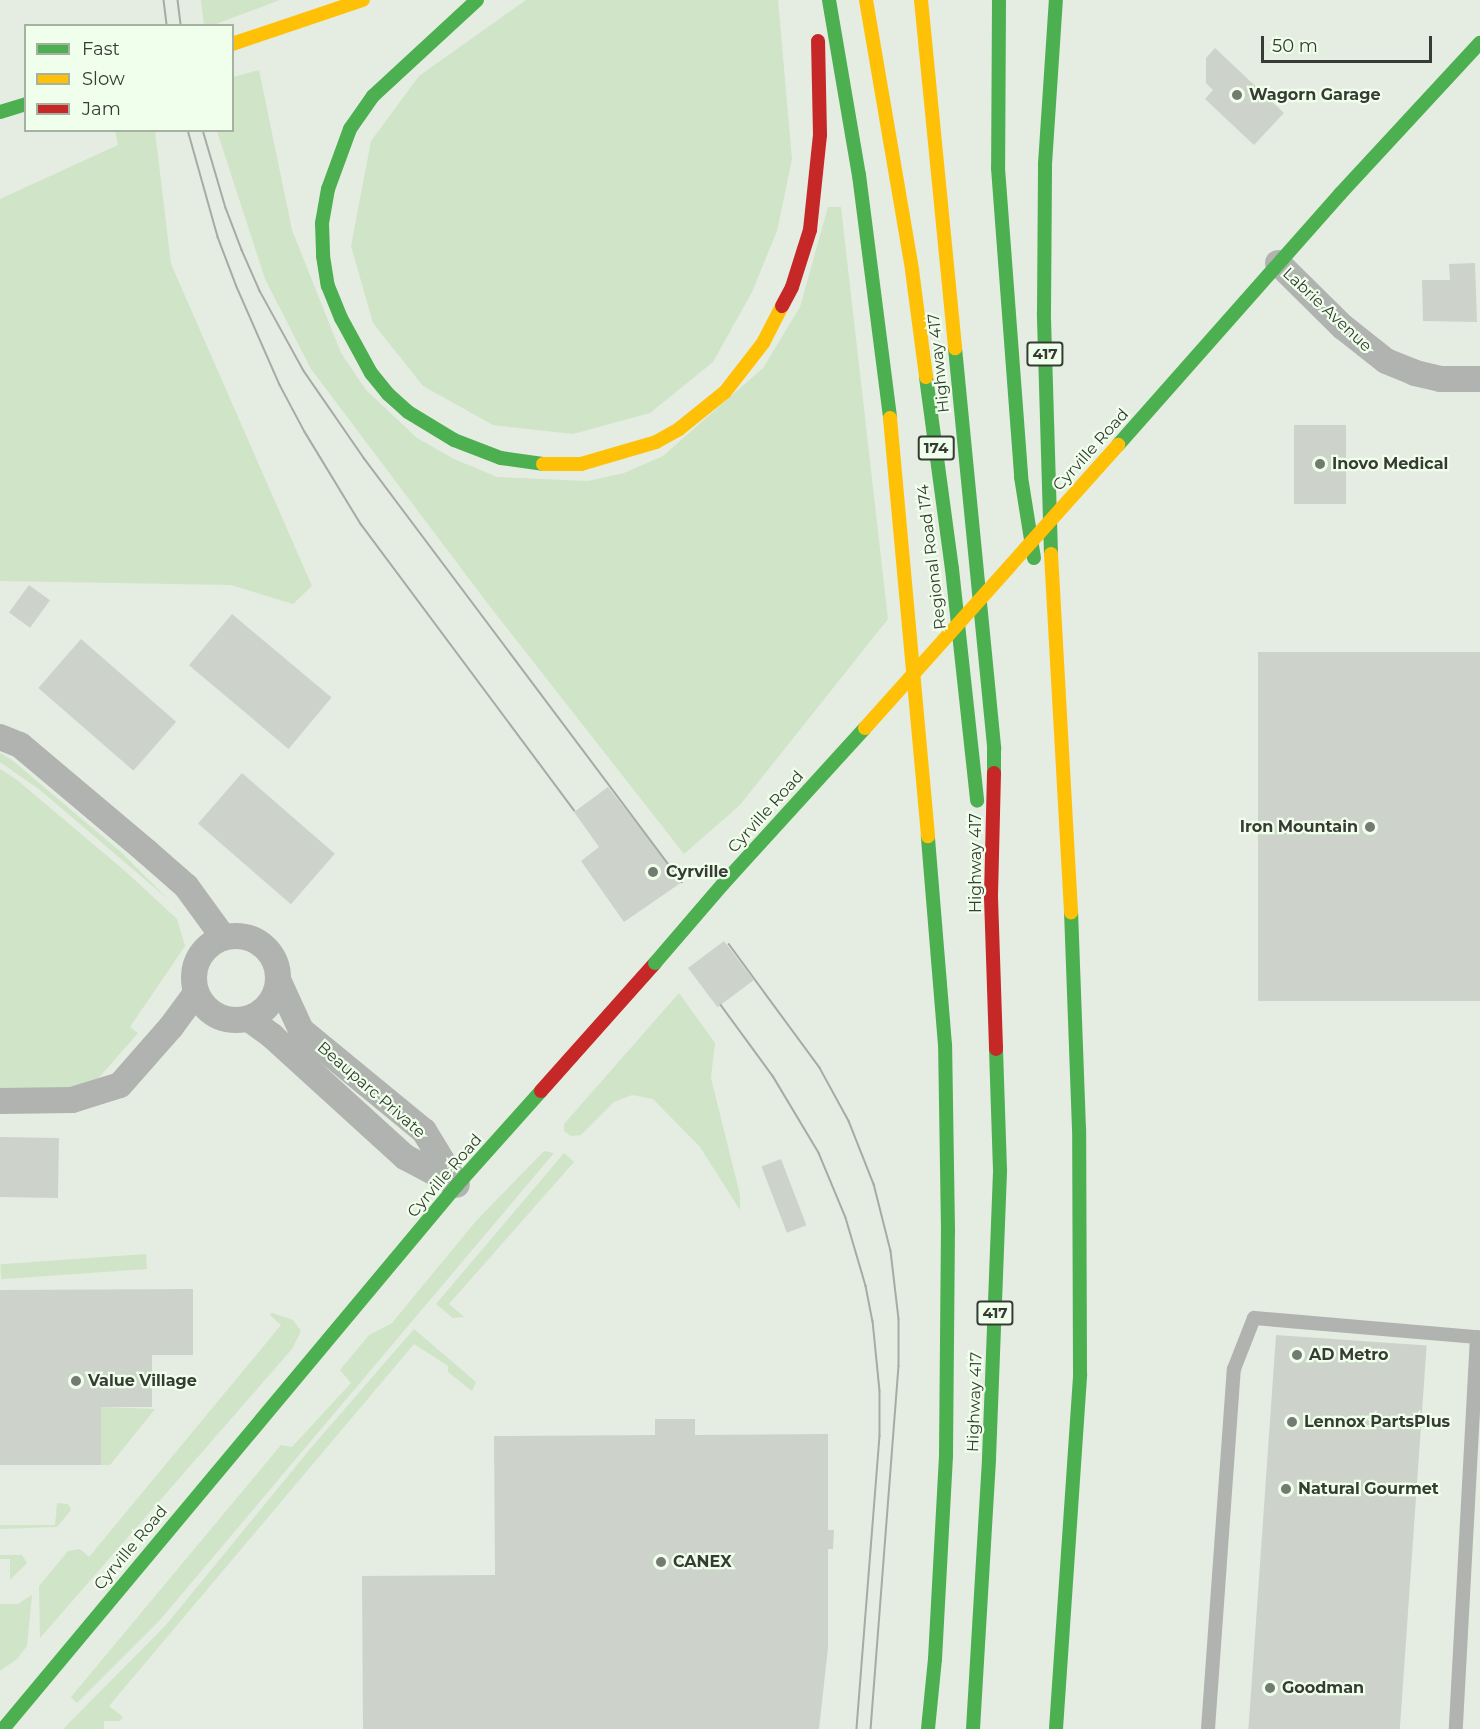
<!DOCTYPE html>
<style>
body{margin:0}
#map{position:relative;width:1480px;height:1729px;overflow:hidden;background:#e5ece2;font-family:Montserrat,sans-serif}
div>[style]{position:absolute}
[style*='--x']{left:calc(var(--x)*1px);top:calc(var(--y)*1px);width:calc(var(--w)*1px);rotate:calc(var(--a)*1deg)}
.green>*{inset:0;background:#d0e4c8;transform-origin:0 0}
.building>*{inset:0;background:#cdd3ca;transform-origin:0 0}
.lane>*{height:14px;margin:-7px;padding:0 7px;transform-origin:7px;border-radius:7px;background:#b0b3af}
.street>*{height:26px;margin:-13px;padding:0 13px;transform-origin:13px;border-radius:13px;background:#b0b3af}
.street>.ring{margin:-13px;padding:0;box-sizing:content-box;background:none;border:26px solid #b0b3af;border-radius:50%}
.fast>*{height:14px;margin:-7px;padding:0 7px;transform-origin:7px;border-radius:7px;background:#4caf50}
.slow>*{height:14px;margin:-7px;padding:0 7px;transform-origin:7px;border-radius:7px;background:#ffc107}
.jam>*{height:14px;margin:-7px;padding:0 7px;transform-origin:7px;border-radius:7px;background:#c62828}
.tram>*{height:1.5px;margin:-0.75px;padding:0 0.75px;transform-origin:0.75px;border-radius:0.75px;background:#a6aba5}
.fast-bridge>*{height:14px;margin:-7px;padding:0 7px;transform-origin:7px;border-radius:7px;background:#4caf50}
.slow-bridge>*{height:14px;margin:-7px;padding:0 7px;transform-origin:7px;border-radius:7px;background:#ffc107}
.dots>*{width:16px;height:16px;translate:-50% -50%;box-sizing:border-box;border:3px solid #f0ffeb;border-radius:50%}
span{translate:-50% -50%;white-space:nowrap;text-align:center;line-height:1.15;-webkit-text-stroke:4.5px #f0ffeb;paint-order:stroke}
.shield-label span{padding:2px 4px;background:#f0ffeb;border:2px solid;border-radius:4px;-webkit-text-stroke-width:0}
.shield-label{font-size:15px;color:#363c34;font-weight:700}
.poi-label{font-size:16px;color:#363c34;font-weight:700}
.left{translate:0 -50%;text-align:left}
.right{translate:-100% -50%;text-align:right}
.street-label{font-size:16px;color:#363c34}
.legend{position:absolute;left:24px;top:24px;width:210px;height:108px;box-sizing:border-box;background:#f0ffeb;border:2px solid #a6b1a2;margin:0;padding:8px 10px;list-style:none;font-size:18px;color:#363c34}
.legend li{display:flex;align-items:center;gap:12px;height:30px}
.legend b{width:30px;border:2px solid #a6b1a2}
.scale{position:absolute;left:1261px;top:36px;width:171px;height:27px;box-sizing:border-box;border:3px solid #363c34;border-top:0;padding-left:8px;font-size:18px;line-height:21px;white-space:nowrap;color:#363c34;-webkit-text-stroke:4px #f0ffeb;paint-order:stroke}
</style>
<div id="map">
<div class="green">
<i style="clip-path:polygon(201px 0,280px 0,213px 25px,204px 26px)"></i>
<i style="clip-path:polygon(526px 0,778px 0,792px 159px,777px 231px,752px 292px,713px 362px,650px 413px,573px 434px,493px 425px,423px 386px,373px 323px,351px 246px,371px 141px,419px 76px)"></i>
<i style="clip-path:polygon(259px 70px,292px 230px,341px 353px,366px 390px,417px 438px,454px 459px,497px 477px,588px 481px,624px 473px,663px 456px,763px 368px,800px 307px,828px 207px,841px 207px,888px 619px,740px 805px,684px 854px,488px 604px,311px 369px,265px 279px,217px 131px,232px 130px,233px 77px)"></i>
<i style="clip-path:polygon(115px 131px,155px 131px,171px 264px,312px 586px,293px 604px,231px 585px,0 581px,0 199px,118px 145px)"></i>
<i style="clip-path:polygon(0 753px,12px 760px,121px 852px,169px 900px,40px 790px,0 762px)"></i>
<i style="clip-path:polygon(0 769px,17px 780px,125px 871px,177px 919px,185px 946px,130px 1027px,138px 1033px,96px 1081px,68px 1091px,0 1090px)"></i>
<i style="clip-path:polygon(679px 993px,715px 1043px,711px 1078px,740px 1195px,740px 1210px,700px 1147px,653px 1099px,632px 1095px,614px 1102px,581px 1135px,571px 1136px,564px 1131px,564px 1124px)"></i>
<i style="clip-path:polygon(544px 1151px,554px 1153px,160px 1620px,77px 1703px,71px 1697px,281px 1445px,292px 1447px,351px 1383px,340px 1370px,369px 1335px,392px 1323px,476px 1221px)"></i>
<i style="clip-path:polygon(564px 1153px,574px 1162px,449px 1304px,464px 1317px,453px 1318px,436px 1304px)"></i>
<i style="left:146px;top:1254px;width:15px;height:146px;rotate:86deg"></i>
<i style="clip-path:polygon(272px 1313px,293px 1320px,301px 1331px,292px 1349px,40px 1638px,39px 1586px,68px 1551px,80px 1549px,89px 1557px,281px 1325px,269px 1314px)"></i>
<i style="clip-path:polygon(414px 1329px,476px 1382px,472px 1391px,448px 1372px,448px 1366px,414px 1344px,109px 1706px,123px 1717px,120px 1721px,104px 1721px,104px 1729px,63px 1729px,166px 1625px,310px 1449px)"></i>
<i style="clip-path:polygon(101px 1407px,155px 1409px,110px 1465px,101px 1465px)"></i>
<i style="clip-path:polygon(57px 1503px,68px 1504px,71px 1510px,57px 1527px,0 1529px,0 1525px,55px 1525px)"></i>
<i style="clip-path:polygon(0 1555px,22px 1555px,27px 1563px,10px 1580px,10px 1559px,0 1559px)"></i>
<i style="clip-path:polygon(32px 1595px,27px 1646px,17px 1659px,0 1671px,0 1604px,18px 1604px)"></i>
</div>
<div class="building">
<i style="clip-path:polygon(1215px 48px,1284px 113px,1254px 145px,1205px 99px,1213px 90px,1206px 83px,1206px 58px)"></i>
<i style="clip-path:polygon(1475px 263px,1477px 322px,1423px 321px,1422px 280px,1450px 280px,1449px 264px)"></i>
<i style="left:1294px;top:425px;width:52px;height:79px"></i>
<i style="left:29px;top:585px;width:26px;height:34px;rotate:36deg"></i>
<i style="left:232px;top:614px;width:130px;height:67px;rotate:40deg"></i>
<i style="left:81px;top:639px;width:126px;height:65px;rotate:41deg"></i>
<i style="left:1480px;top:652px;width:349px;height:222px;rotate:90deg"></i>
<i style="left:242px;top:773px;width:123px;height:67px;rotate:41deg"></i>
<i style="clip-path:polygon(608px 787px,682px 882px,624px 922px,581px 861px,599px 847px,574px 812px)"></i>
<i style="left:724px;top:941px;width:49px;height:45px;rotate:53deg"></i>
<i style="left:0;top:1137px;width:59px;height:60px;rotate:1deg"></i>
<i style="left:781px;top:1159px;width:71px;height:21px;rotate:69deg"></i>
<i style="clip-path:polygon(193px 1289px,193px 1355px,152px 1355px,152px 1407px,101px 1407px,101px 1465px,0 1465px,0 1290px)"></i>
<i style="left:1276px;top:1335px;width:151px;height:395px;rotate:4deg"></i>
<i style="clip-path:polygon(655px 1419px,695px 1419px,695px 1435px,828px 1434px,828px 1530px,834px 1530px,833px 1549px,828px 1549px,828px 1648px,819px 1729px,363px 1729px,362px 1576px,495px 1575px,494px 1436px,655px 1435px)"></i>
</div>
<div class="lane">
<i style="--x:1208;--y:1729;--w:361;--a:-85.9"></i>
<i style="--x:1234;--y:1369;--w:55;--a:-68.6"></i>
<i style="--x:1254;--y:1318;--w:224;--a:4.9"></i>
<i style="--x:1477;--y:1337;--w:393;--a:93.1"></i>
</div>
<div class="street">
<i style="--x:1278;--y:263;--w:91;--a:44.6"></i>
<i style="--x:1343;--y:327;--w:55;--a:38.3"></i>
<i style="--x:1386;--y:361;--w:31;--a:22"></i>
<i style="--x:1415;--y:373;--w:26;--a:13"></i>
<i style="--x:1440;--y:379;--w:40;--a:0"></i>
<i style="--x:0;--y:737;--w:22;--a:22"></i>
<i style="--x:20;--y:745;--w:166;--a:40.1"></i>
<i style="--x:147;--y:852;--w:52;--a:41.1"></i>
<i style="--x:186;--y:886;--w:63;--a:54"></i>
<i class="ring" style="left:194px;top:936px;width:58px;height:58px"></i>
<i style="--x:279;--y:982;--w:53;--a:65.4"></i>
<i style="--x:301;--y:1030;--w:159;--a:39.4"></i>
<i style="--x:424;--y:1131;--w:63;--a:58.6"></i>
<i style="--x:249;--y:1019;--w:29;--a:36"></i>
<i style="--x:272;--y:1036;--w:180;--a:42.3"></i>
<i style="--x:405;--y:1157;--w:55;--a:28"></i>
<i style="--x:0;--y:1101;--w:72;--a:-0.8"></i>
<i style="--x:72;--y:1100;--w:50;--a:-17.4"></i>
<i style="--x:120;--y:1085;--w:77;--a:-48.7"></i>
<i style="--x:171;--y:1027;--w:42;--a:-53.7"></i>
</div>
<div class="fast">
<i style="--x:477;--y:0;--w:142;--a:137.3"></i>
<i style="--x:373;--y:96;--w:40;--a:124.9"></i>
<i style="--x:350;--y:129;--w:64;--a:110.1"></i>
<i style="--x:328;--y:189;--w:35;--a:100"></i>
<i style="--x:322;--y:223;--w:33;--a:88"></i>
<i style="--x:323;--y:256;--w:30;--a:81"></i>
<i style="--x:328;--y:286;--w:35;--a:68"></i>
<i style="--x:341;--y:318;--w:63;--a:61.4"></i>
<i style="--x:371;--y:373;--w:27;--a:51"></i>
<i style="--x:388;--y:394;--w:27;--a:42"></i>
<i style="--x:408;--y:412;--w:54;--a:31.3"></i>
<i style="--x:454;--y:440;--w:50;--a:21"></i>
<i style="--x:501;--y:458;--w:42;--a:8.1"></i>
<i style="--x:829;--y:0;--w:178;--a:80.3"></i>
<i style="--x:859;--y:175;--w:245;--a:82.7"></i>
<i style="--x:999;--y:0;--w:168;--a:90.3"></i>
<i style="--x:998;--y:168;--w:310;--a:85.7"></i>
<i style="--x:1021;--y:477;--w:82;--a:80.9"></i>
<i style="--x:0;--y:112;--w:27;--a:-17"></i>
<i style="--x:955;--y:348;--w:403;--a:84.4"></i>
<i style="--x:994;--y:749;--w:24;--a:90"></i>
<i style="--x:926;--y:377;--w:194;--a:82.3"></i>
<i style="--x:952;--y:569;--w:233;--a:83.8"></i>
<i style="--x:1118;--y:445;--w:335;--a:-48.5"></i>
<i style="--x:1340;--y:194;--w:206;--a:-47.2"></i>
<i style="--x:1051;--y:554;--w:242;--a:-91.7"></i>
<i style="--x:1044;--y:312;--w:148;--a:-89.6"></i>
<i style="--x:1045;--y:164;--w:164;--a:-86.2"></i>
<i style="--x:723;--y:884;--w:211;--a:-47.7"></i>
<i style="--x:3;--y:1729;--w:709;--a:-50.15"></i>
<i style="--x:457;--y:1185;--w:126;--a:-48.2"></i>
<i style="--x:928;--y:1729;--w:70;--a:-84.3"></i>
<i style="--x:935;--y:1659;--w:204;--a:-86.9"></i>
<i style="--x:946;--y:1455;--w:225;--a:-89.5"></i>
<i style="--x:948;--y:1230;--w:185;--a:-90.9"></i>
<i style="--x:945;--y:1045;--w:210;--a:-94.7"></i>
<i style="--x:973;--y:1729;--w:271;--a:-86.6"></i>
<i style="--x:989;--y:1458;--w:288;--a:-87.8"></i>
<i style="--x:1000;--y:1170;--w:121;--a:-91.9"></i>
<i style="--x:1056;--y:1729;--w:356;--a:-86.1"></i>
<i style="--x:1080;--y:1374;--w:245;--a:-90.2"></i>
<i style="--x:1079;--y:1129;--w:217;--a:-92.1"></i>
</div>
<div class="slow">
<i style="--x:866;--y:0;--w:274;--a:80.3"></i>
<i style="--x:912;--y:270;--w:108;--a:82.5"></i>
<i style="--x:921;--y:0;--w:350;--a:84.4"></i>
<i style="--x:232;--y:44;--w:138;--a:-18.6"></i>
<i style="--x:890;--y:418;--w:420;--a:84.8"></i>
<i style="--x:543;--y:464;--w:38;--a:0"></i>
<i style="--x:581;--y:464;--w:78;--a:-16.3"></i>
<i style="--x:656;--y:442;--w:26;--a:-29"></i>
<i style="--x:679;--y:429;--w:59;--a:-38.8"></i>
<i style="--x:725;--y:392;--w:62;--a:-52.2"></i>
<i style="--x:763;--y:343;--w:42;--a:-62.8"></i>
<i style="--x:1051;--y:554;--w:359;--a:86.8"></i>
</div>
<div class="jam">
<i style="--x:782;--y:306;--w:21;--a:-62"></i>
<i style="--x:792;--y:287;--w:60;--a:-72.5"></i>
<i style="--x:810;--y:230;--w:96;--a:-84"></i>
<i style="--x:820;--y:135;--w:94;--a:-91.2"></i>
<i style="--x:994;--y:773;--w:124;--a:91.4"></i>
<i style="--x:991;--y:897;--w:152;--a:88.1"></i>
<i style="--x:541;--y:1091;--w:171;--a:-48.3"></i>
</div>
<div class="tram">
<i style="--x:164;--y:0;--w:26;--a:83"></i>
<i style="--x:178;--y:0;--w:26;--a:83"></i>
<i style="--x:188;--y:130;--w:111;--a:74.3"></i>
<i style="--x:218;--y:237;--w:53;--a:69.2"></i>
<i style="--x:237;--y:287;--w:107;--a:66.3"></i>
<i style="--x:280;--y:385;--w:53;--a:62"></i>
<i style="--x:305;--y:432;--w:108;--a:58.7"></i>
<i style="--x:361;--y:524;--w:357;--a:53.3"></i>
<i style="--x:203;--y:130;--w:81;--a:73.6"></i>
<i style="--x:226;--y:208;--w:45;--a:69.1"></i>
<i style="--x:242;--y:250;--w:45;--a:66.3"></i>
<i style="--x:260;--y:291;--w:91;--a:61.2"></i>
<i style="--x:304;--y:371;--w:106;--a:55.4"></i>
<i style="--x:364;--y:458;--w:530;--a:53.13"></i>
<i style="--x:729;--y:944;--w:154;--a:53.7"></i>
<i style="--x:820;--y:1068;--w:60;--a:61.3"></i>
<i style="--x:849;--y:1121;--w:68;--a:68.4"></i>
<i style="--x:874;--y:1184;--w:69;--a:75.8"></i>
<i style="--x:891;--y:1251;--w:68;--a:83.3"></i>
<i style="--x:899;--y:1319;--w:47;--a:90"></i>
<i style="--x:899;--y:1366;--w:364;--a:94.4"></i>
<i style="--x:721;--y:1005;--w:88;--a:53.8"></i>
<i style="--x:773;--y:1076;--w:90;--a:59.1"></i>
<i style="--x:819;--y:1153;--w:70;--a:67.4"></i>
<i style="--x:846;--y:1218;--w:71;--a:73.6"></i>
<i style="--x:866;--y:1286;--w:36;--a:79"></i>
<i style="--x:873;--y:1321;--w:70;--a:84.3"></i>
<i style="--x:880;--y:1391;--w:45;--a:90"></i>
<i style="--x:880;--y:1436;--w:294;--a:94.5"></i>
</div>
<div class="fast-bridge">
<i style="--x:655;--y:963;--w:104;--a:-49.3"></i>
</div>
<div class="slow-bridge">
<i style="--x:865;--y:728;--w:380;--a:-48.2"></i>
</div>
<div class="dots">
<i style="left:1237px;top:95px;background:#737a71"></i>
<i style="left:1320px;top:464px;background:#737a71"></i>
<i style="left:1370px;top:827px;background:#737a71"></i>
<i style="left:653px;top:872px;background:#737a71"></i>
<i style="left:1297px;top:1355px;background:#737a71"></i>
<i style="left:76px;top:1381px;background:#737a71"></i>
<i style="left:1292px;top:1422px;background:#737a71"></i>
<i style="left:1286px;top:1489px;background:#737a71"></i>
<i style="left:661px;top:1562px;background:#737a71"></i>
<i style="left:1270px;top:1688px;background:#737a71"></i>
</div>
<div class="shield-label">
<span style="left:1045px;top:354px">417</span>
<span style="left:936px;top:448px">174</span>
<span style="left:995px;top:1313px">417</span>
</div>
<div class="poi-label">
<span class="left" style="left:1249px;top:95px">Wagorn Garage</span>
<span class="left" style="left:1332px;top:464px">Inovo Medical</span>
<span class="right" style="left:1358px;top:827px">Iron Mountain</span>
<span class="left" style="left:666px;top:872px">Cyrville</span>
<span class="left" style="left:1309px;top:1355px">AD Metro</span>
<span class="left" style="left:88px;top:1381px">Value Village</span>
<span class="left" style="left:1304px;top:1422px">Lennox PartsPlus</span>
<span class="left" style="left:1298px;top:1489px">Natural Gourmet</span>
<span class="left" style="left:673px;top:1562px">CANEX</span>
<span class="left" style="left:1282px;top:1688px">Goodman</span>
</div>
<div class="street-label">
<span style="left:1327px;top:310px;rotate:43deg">Labrie Avenue</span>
<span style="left:939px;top:363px;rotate:-96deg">Highway 417</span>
<span style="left:1091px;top:450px;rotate:-48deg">Cyrville Road</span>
<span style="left:932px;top:557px;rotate:-97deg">Regional Road 174</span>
<span style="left:766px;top:812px;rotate:-48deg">Cyrville Road</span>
<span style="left:976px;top:863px;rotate:-90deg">Highway 417</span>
<span style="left:371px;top:1090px;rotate:41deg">Beauparc Private</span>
<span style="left:445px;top:1176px;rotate:-49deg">Cyrville Road</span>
<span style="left:975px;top:1402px;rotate:-88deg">Highway 417</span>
<span style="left:131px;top:1548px;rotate:-50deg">Cyrville Road</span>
</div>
<ul class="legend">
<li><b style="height:8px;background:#4caf50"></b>Fast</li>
<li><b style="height:8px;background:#ffc107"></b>Slow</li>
<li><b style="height:8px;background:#c62828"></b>Jam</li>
</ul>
<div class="scale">50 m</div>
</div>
